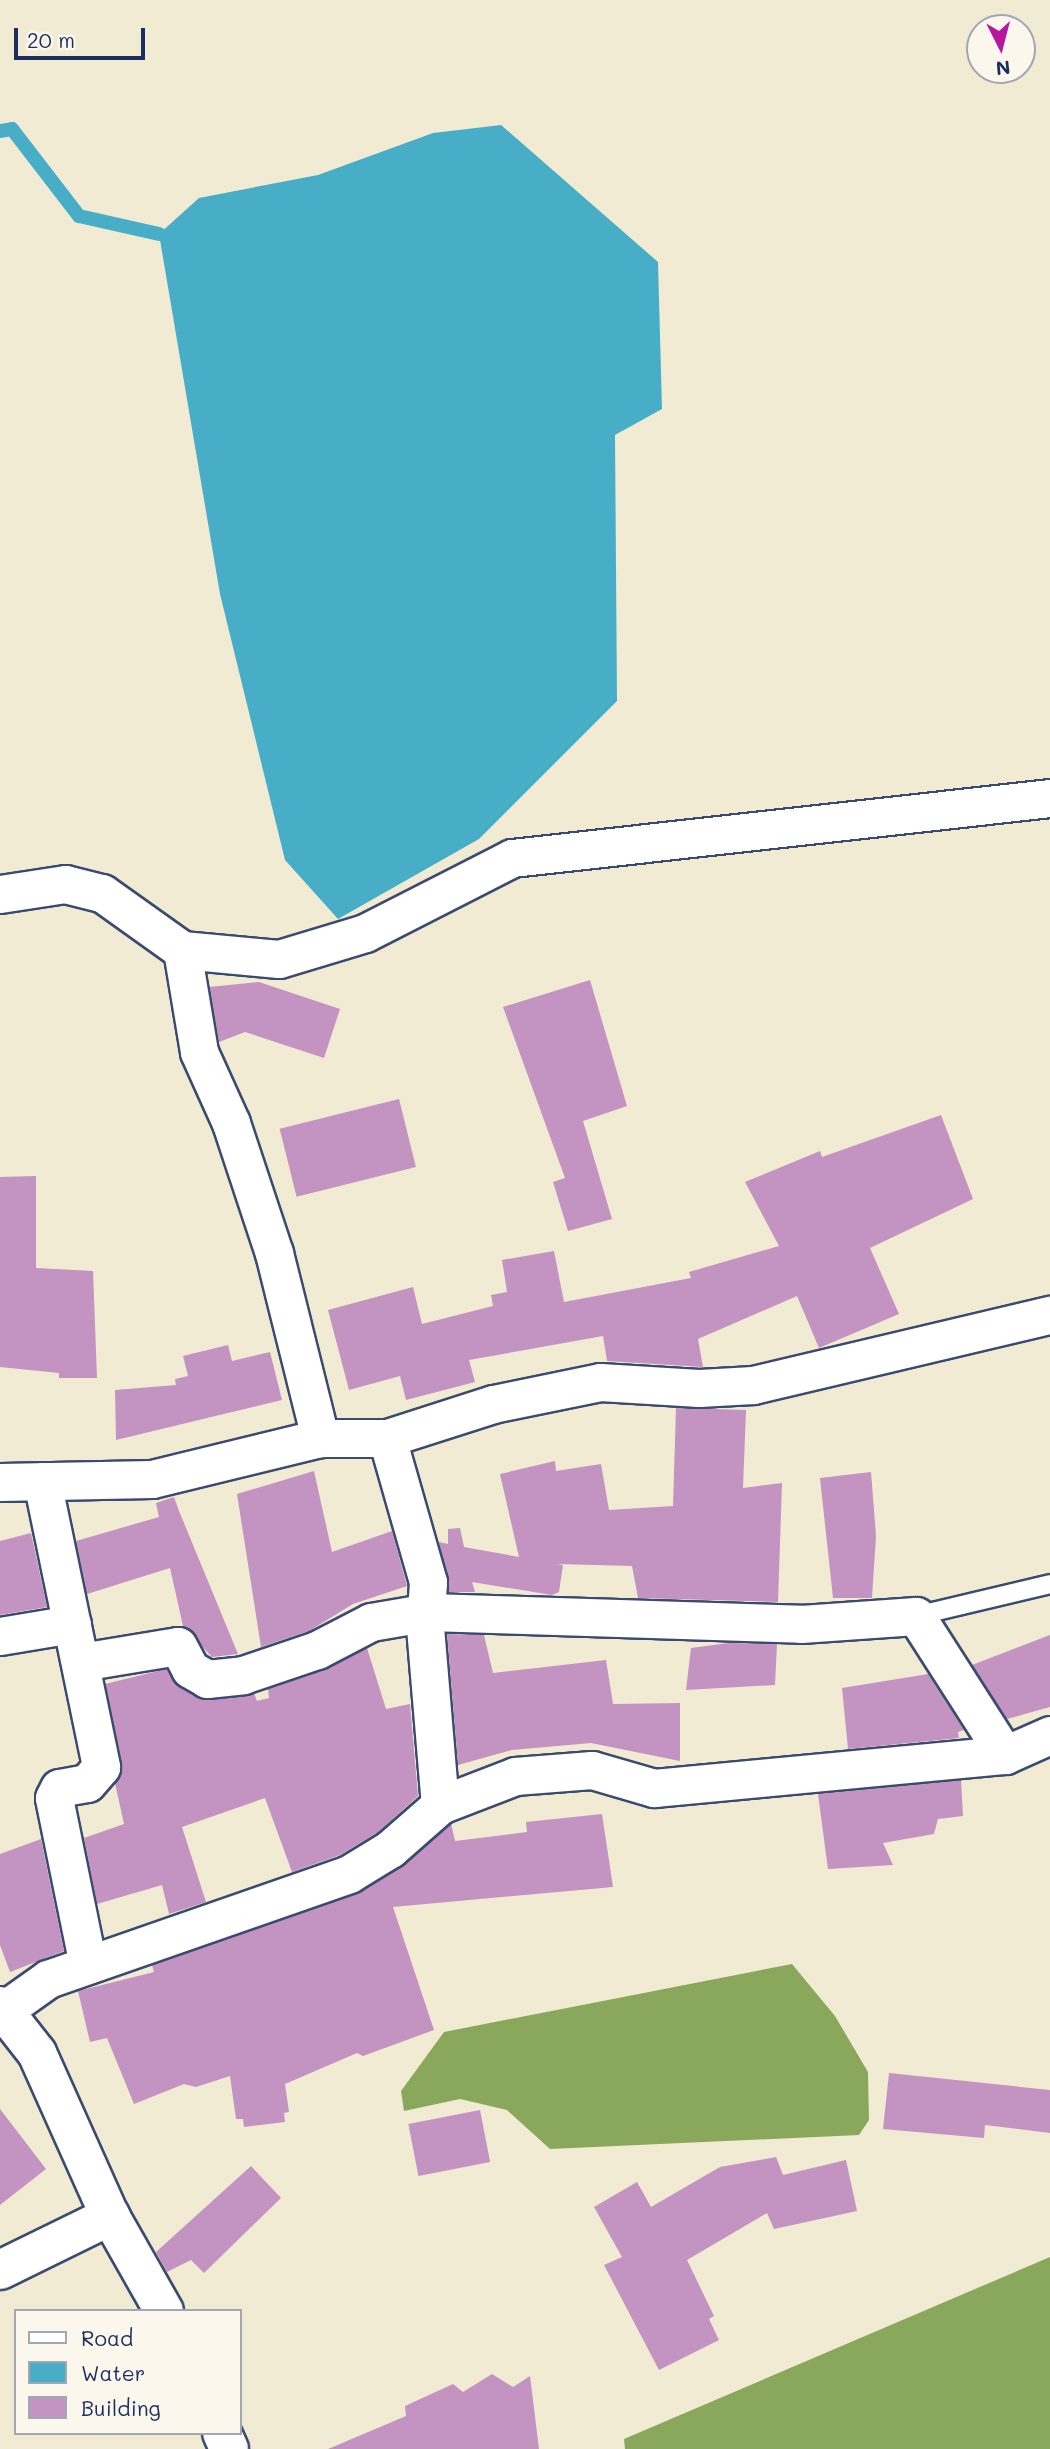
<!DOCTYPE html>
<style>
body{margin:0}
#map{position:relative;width:1050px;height:2449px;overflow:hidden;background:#f1ebd3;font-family:Mali,sans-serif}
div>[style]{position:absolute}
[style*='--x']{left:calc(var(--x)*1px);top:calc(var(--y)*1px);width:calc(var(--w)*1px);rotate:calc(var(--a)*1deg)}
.forest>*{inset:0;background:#8aa85b}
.water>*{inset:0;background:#48aec7}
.stream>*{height:14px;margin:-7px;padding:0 7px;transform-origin:7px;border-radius:7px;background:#48aec7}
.building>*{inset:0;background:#c393c1;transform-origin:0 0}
.roads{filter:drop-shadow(2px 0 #3b4b70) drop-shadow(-2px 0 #3b4b70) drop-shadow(0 2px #3b4b70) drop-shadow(0 -2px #3b4b70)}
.service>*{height:18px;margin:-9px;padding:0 9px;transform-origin:9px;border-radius:9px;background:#fff}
.minor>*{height:37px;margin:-18.5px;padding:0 18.5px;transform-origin:18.5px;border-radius:18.5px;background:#fff}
.tertiary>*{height:38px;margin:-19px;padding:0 19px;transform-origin:19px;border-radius:19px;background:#fff}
.secondary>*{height:38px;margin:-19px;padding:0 19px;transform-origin:19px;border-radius:19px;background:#fff}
span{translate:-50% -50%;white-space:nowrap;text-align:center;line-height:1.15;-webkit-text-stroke:5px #fbf7ec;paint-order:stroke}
.legend{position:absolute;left:14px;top:2309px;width:228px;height:126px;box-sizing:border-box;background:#fbf7ec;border:2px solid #a1a7b3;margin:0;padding:9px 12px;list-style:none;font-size:21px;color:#1b2f5e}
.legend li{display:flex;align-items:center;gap:14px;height:35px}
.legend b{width:35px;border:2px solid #a1a7b3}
.north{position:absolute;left:966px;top:14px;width:70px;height:70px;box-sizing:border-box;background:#fbf7ec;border:2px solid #a1a7b3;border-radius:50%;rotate:174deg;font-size:19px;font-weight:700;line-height:28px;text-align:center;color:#1b2f5e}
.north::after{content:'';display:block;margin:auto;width:24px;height:32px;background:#b5179e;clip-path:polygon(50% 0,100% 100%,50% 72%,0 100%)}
.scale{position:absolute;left:14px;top:28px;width:131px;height:32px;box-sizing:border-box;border:4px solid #1b2f5e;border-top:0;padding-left:9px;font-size:21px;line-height:24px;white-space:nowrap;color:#1b2f5e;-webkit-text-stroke:5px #fbf7ec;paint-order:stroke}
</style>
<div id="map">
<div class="forest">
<i style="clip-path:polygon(792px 1964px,835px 2016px,868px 2072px,869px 2120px,859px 2135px,550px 2149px,507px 2110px,460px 2099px,404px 2111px,401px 2091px,444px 2032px)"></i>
<i style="clip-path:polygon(1050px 2257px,1050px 2449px,625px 2449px,624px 2439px)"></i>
</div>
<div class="water">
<i style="clip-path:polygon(501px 125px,658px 262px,662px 409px,615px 435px,617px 701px,479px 839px,338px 919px,285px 860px,220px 594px,159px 234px,199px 198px,318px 175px,433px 133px)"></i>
</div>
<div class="stream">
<i style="--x:0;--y:131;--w:12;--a:-9"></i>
<i style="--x:12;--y:129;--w:110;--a:52.4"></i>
<i style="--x:79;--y:216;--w:82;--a:12.7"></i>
</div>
<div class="building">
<i style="clip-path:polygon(590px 980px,627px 1106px,583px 1121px,612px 1219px,568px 1231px,553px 1182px,565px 1178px,503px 1007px)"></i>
<i style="clip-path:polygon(259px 982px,340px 1009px,324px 1058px,245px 1032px,219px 1042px,209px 987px)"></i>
<i style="left:399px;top:1099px;width:70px;height:123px;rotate:76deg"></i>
<i style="clip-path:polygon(941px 1115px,973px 1199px,870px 1248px,899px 1314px,819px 1348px,797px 1296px,698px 1339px,703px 1367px,607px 1361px,603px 1336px,469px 1360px,475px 1382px,406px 1400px,400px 1376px,349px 1390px,328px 1310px,413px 1287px,422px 1324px,493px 1306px,491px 1295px,507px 1292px,502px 1260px,554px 1251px,564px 1302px,691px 1278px,689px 1272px,779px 1246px,745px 1182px,820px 1151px,822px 1157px)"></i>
<i style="clip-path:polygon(36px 1176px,36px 1268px,93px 1271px,97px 1378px,59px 1378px,59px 1373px,0 1367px,0 1177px)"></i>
<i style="clip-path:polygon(228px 1345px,232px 1361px,270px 1352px,282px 1400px,116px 1440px,115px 1390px,176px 1385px,175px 1379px,188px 1376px,183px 1356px)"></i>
<i style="clip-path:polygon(676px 1408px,746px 1410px,743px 1488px,782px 1483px,778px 1602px,638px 1598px,632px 1566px,557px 1564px,563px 1565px,559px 1592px,552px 1595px,472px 1582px,475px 1592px,448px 1592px,439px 1542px,448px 1544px,448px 1529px,460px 1528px,464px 1547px,519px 1557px,500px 1474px,555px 1461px,556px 1471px,601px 1464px,609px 1510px,673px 1506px)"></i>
<i style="clip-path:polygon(314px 1471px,332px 1552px,392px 1531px,407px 1586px,353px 1604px,309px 1631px,261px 1647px,237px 1494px)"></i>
<i style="clip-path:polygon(871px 1472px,876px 1536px,872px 1598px,833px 1598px,820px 1478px)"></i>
<i style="clip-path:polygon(174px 1497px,179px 1511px,238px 1654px,212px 1657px,183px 1626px,170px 1568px,87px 1594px,76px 1541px,159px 1517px,156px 1503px)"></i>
<i style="clip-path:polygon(31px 1533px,47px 1607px,0 1615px,0 1541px)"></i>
<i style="clip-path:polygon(447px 1634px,484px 1635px,493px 1673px,606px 1660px,613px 1704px,680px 1703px,680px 1761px,591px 1743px,512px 1750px,458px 1765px)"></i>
<i style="clip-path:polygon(1050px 1635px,1050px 1707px,1007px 1719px,972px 1665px)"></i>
<i style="clip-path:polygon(729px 1643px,777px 1644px,775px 1685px,686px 1690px,691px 1648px)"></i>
<i style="clip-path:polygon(367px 1648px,386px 1709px,410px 1704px,418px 1796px,378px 1832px,340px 1855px,292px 1872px,265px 1798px,182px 1827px,206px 1902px,169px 1914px,162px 1885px,97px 1904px,84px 1838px,124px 1824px,115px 1783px,122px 1763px,105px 1684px,166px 1669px,179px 1687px,197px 1697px,254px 1693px,257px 1701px,269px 1698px,268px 1689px,324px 1670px)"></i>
<i style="clip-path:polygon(928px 1674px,964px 1730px,958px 1732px,959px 1738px,848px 1749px,842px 1688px)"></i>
<i style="clip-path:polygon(961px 1780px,963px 1816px,938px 1819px,934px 1834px,883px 1843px,893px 1865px,828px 1869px,818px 1794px)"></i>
<i style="clip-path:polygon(602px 1814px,613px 1887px,393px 1907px,434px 2030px,363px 2056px,357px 2053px,285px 2084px,289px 2112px,284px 2113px,285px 2122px,244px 2127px,243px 2119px,236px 2119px,230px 2076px,196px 2087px,184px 2084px,134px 2104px,107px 2038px,90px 2042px,78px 1991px,154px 1972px,152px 1965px,356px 1894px,404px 1865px,451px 1823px,455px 1841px,527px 1832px,526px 1822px)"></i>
<i style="clip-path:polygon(41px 1839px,64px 1951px,10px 1972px,0 1945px,0 1854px)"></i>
<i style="clip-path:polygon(889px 2073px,1050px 2090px,1050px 2133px,985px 2125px,984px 2138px,883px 2129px)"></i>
<i style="clip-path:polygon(0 2109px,46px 2169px,0 2205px)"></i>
<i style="left:480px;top:2110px;width:53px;height:73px;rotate:79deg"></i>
<i style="clip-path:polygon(776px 2157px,783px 2175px,846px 2160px,857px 2211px,774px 2229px,767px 2213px,687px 2260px,714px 2316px,709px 2319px,719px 2340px,659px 2370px,604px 2265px,622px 2257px,594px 2207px,637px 2182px,651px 2207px,720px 2167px)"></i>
<i style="clip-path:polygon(251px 2166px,281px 2198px,204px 2273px,191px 2260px,167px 2272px,156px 2252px)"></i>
<i style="clip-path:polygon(492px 2374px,513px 2387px,530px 2376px,539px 2449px,328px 2449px,406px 2416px,405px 2406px,453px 2384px,463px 2392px)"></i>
</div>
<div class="roads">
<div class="service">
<i style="--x:916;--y:1616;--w:138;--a:-13.4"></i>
</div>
<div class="minor">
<i style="--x:0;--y:894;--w:66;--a:-8.7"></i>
<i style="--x:65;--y:884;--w:38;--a:14"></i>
<i style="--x:102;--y:893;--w:98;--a:35.5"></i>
<i style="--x:182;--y:950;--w:97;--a:5.3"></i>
<i style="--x:279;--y:959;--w:90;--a:-16.8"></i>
<i style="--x:365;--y:933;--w:165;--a:-27"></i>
<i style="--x:512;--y:858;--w:541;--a:-6.36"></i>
<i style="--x:182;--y:950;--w:103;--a:80.5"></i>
<i style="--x:199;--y:1052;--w:78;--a:65.7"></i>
<i style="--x:231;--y:1123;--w:137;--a:71.7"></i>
<i style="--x:274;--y:1253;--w:191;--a:76"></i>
<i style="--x:387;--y:1438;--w:150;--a:74.1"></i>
<i style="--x:428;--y:1582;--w:45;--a:93.8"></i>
<i style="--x:425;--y:1627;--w:179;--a:85.2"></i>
<i style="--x:42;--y:1481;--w:292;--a:78.3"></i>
<i style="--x:101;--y:1767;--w:21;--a:131"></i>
<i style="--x:87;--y:1783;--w:28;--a:170"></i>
<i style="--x:59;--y:1788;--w:11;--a:117"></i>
<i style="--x:54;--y:1798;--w:170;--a:78.5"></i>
<i style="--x:0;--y:1482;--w:152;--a:-1.1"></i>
<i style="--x:152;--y:1479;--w:173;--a:-13.7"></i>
<i style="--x:320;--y:1438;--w:67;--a:0"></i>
<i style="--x:387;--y:1438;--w:111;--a:-17.8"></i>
<i style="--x:493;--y:1404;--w:109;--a:-11.6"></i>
<i style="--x:600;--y:1382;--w:99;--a:3.5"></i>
<i style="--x:699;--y:1388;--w:54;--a:-3.2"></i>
<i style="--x:753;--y:1385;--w:305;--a:-13.3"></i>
<i style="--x:0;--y:1636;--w:73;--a:-9.5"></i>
<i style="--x:81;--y:1662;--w:98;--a:-9.4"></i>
<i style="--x:178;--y:1646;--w:26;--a:62"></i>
<i style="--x:190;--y:1669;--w:20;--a:30"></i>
<i style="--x:207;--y:1679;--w:36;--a:-6"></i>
<i style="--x:243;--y:1675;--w:78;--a:-18.7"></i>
<i style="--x:317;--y:1650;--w:61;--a:-27.4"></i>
<i style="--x:371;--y:1622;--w:59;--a:-9.8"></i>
<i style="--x:429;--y:1612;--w:372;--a:1.8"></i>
<i style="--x:801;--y:1624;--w:115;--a:-4"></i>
<i style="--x:916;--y:1616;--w:165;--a:57.4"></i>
<i style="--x:0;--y:2013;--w:59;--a:-35.3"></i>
<i style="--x:48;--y:1979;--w:319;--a:-19.2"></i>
<i style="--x:349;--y:1874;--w:48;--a:-31.4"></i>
<i style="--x:390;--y:1849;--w:67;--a:-41.3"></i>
<i style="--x:440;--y:1805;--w:80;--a:-21.1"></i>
<i style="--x:515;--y:1776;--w:77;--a:-4.5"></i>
<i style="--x:592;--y:1770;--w:65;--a:16.2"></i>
<i style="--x:654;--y:1788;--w:353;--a:-5.4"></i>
<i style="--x:1005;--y:1755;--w:49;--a:-24"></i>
</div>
<div class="tertiary">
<i style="--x:0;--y:2270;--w:123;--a:-26.1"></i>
</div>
<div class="secondary">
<i style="--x:0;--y:2006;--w:60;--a:51.8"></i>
<i style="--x:37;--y:2053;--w:179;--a:65.9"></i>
<i style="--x:110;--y:2216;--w:109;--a:60.4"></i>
<i style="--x:222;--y:2433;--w:17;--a:66"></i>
</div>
</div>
<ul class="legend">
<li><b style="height:9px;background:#fff"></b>Road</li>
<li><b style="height:19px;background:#48aec7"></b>Water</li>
<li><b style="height:19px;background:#c393c1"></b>Building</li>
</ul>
<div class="north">N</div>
<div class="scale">20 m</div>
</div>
